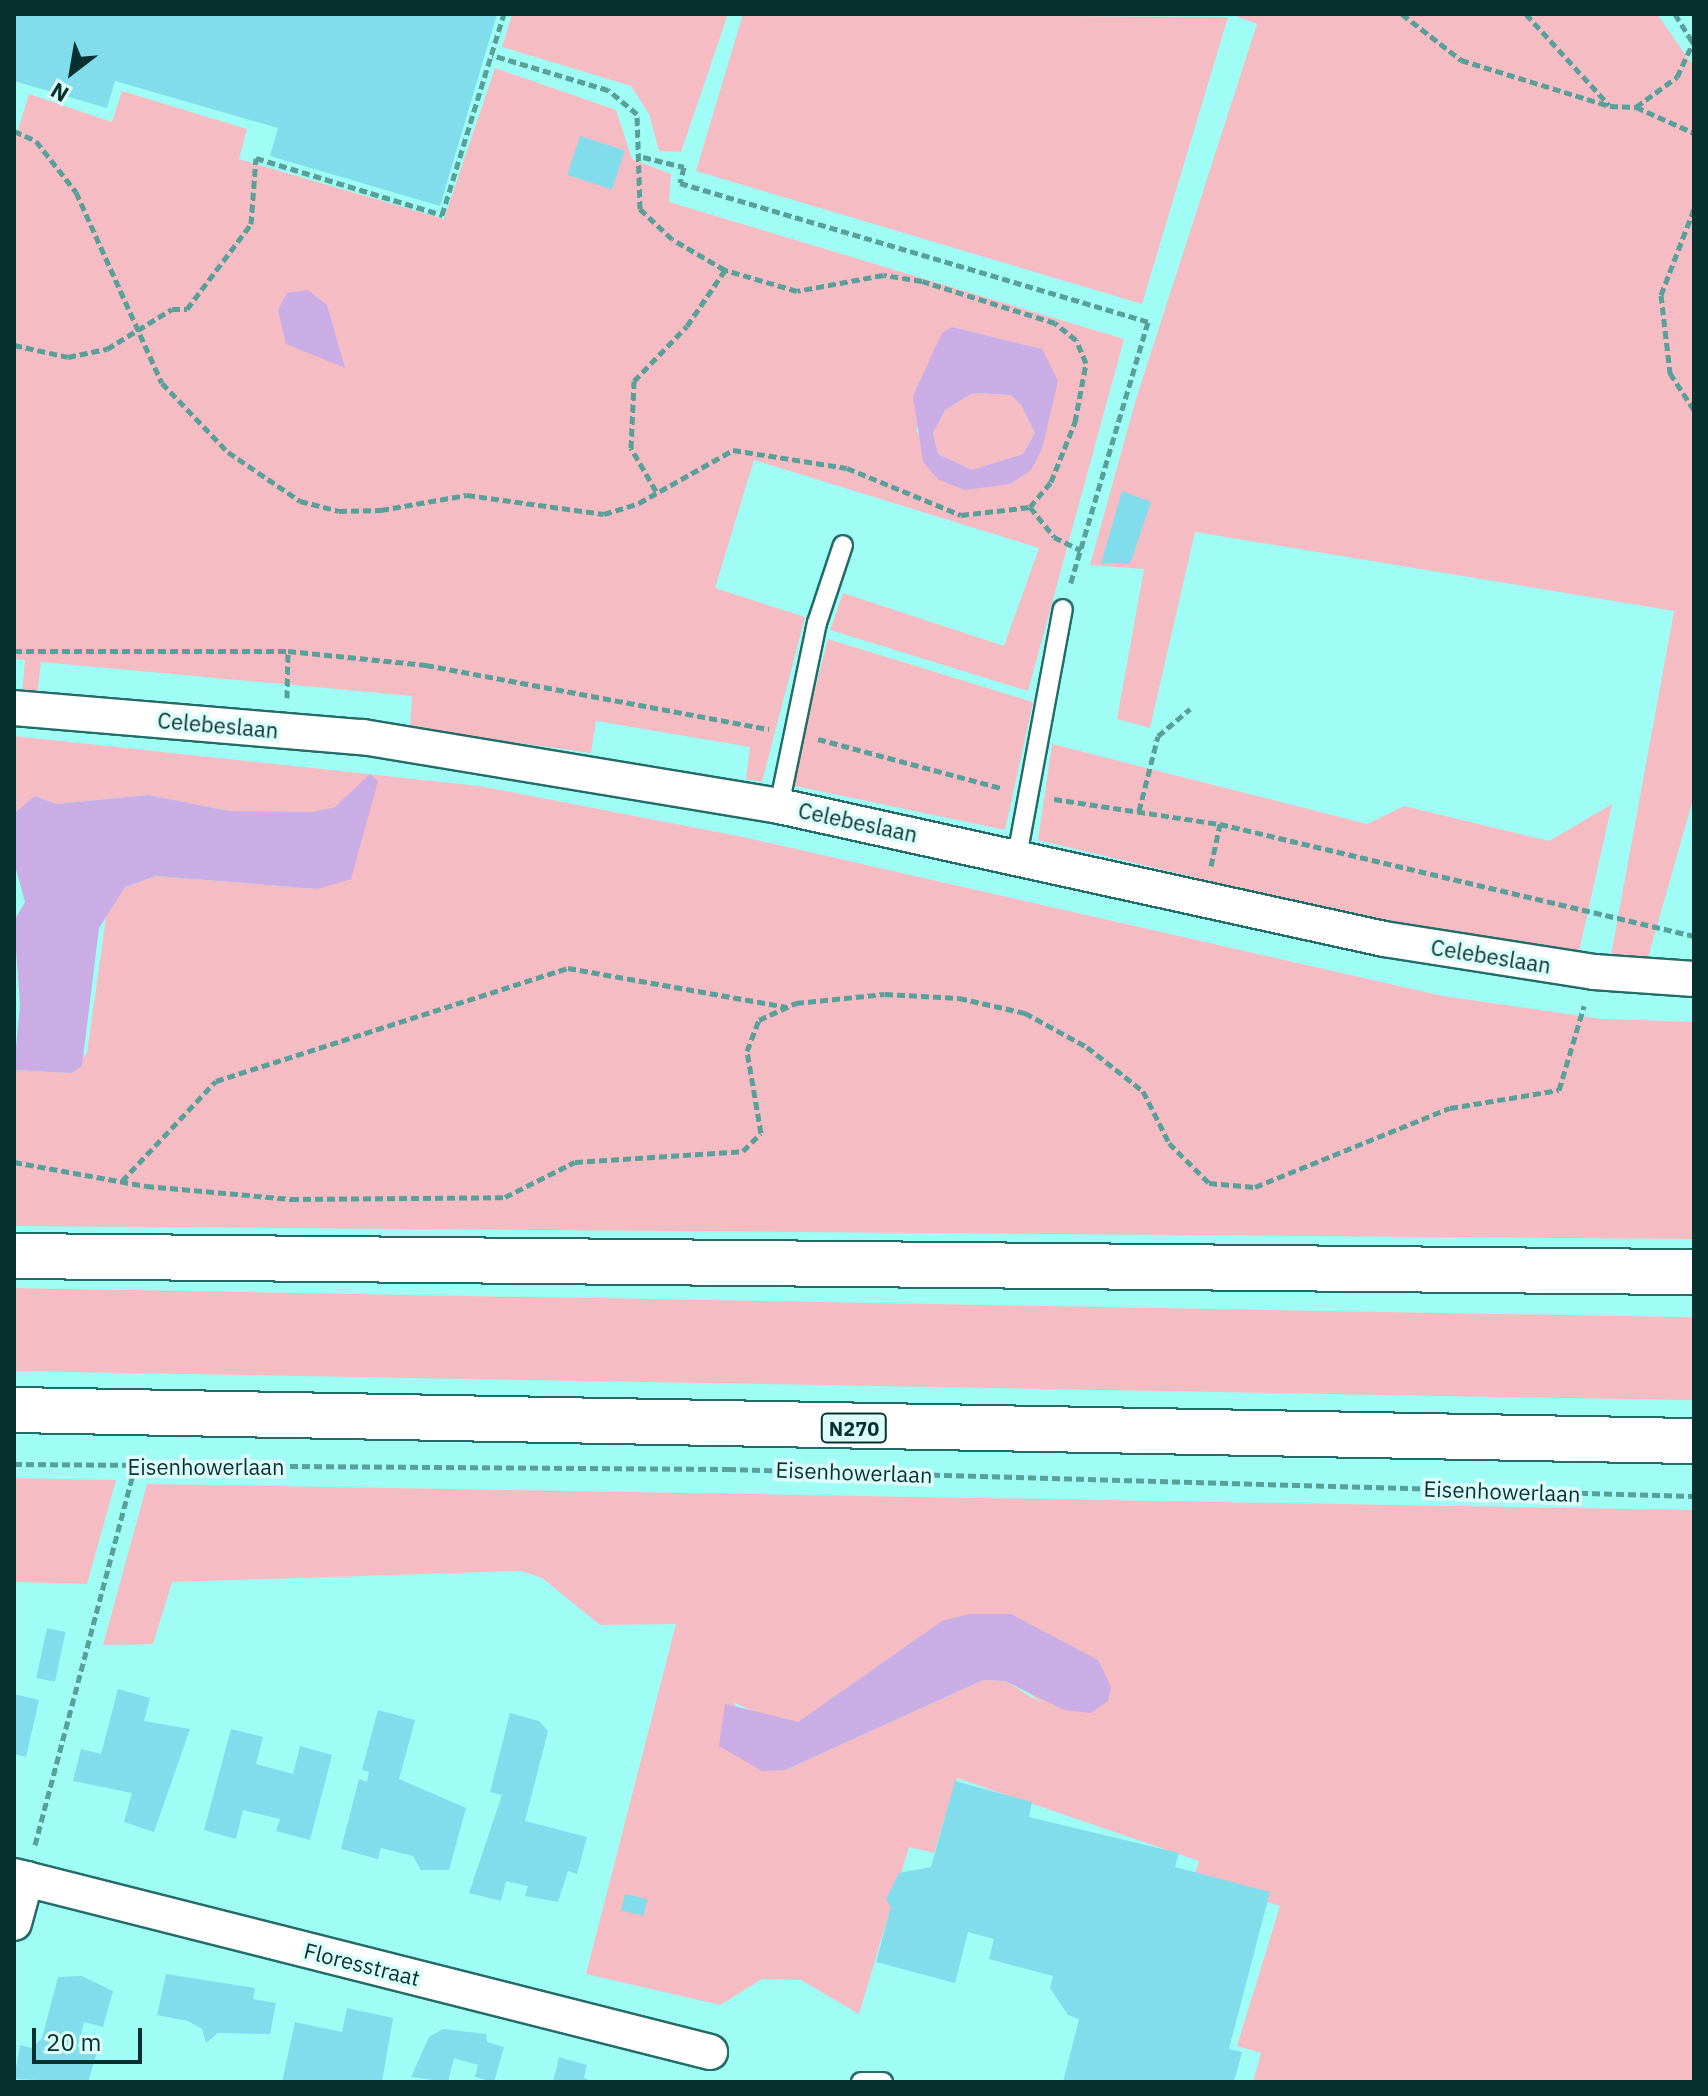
<!DOCTYPE html>
<style>
body{margin:0}
#map{position:relative;width:1708px;height:2096px;overflow:hidden;background:#a0fdf5;font-family:"IBM Plex Sans",sans-serif}
div>[style]{position:absolute}
[style*='--x']{left:calc(var(--x)*1px);top:calc(var(--y)*1px);width:calc(var(--w)*1px);rotate:calc(var(--a)*1deg)}
.green>*{inset:0;background:#f5bcc4;transform-origin:0 0}
.water>*{inset:0;background:#caade4}
.building>*{inset:0;background:#81dceb;transform-origin:0 0}
.path>*{height:5px;margin-top:-2.5px;transform-origin:0;background:repeating-linear-gradient(90deg,#599f9a 0 8px,transparent 0 12px)}
.roads{filter:drop-shadow(2px 0 #236c68) drop-shadow(-2px 0 #236c68) drop-shadow(0 2px #236c68) drop-shadow(0 -2px #236c68)}
.lane>*{height:18px;margin:-9px;padding:0 9px;transform-origin:9px;border-radius:9px;background:#fff}
.street>*{height:34px;margin:-17px;padding:0 17px;transform-origin:17px;border-radius:17px;background:#fff}
.primary>*{height:44px;margin:-22px;padding:0 22px;transform-origin:22px;border-radius:22px;background:#fff}
span{translate:-50% -50%;white-space:nowrap;text-align:center;line-height:1.15;-webkit-text-stroke:7px #dcfefb;paint-order:stroke}
.shield-label span{padding:2px 6px;background:#dcfefb;border:2px solid;border-radius:6px;-webkit-text-stroke-width:0}
.shield-label{font-size:20px;color:#07312f;font-weight:700}
.street-label{font-size:22px;color:#07312f}
.frame{position:absolute;inset:0;border:16px solid #07312f;pointer-events:none}
.north{position:absolute;left:32px;top:32px;width:80px;height:80px;-webkit-text-stroke:6px #dcfefb;paint-order:stroke;rotate:211deg;font-size:22px;font-weight:700;line-height:32px;text-align:center;color:#07312f}
.north::after{content:'';display:block;margin:auto;width:28px;height:36px;background:#07312f;clip-path:polygon(50% 0,100% 100%,50% 72%,0 100%)}
.scale{position:absolute;left:32px;top:2028px;width:110px;height:36px;box-sizing:border-box;border:4px solid #07312f;border-top:0;padding-left:10px;font-size:24px;line-height:28px;white-space:nowrap;color:#07312f;-webkit-text-stroke:6px #dcfefb;paint-order:stroke}
</style>
<div id="map">
<div class="green">
<i style="clip-path:polygon(512px 14px,728px 14px,681px 152px,659px 151px,649px 114px,631px 86px,502px 47px)"></i>
<i style="clip-path:polygon(743px 14px,1228px 17px,1142px 304px,696px 171px)"></i>
<i style="clip-path:polygon(1230px 14px,1657px 14px,1694px 67px,1694px 796px,1647px 961px,1612px 961px,1611px 955px,1674px 611px,1195px 532px,1150px 728px,1117px 719px,1144px 569px,1090px 565px,1136px 399px,1257px 24px)"></i>
<i style="clip-path:polygon(evenodd,495px 68px,616px 110px,632px 159px,671px 174px,669px 202px,1124px 339px,1028px 691px,830px 630px,843px 593px,1004px 646px,1039px 548px,754px 460px,715px 588px,805px 617px,762px 782px,746px 779px,750px 747px,596px 721px,591px 753px,410px 728px,412px 696px,41px 662px,37px 696px,22px 695px,25px 660px,14px 659px,14px 143px,29px 94px,112px 122px,122px 91px,247px 129px,239px 159px,444px 219px,495px 68px,287px 293px,327px 305px,344px 367px,287px 293px,495px 68px,952px 327px,1041px 349px,1042px 449px,965px 490px,916px 431px,952px 327px)"></i>
<i style="clip-path:polygon(973px 393px,1011px 395px,1021px 405px,1035px 433px,1023px 454px,972px 470px,938px 454px,933px 433px,945px 410px)"></i>
<i style="clip-path:polygon(828px 639px,1033px 702px,1005px 830px,790px 785px)"></i>
<i style="clip-path:polygon(14px 736px,479px 786px,743px 837px,1443px 996px,1602px 1019px,1694px 1022px,1694px 1239px,14px 1226px,14px 1070px,71px 1073px,87px 1053px,108px 903px,125px 887px,156px 876px,317px 889px,369px 780px,335px 807px,312px 812px,229px 811px,148px 795px,56px 804px,35px 796px,14px 813px)"></i>
<i style="clip-path:polygon(1052px 744px,1367px 824px,1404px 806px,1549px 841px,1612px 804px,1578px 956px,1401px 927px,1038px 840px)"></i>
<i style="left:14px;top:1288px;width:1680px;height:83px;rotate:1deg"></i>
<i style="clip-path:polygon(14px 1478px,116px 1480px,87px 1584px,14px 1582px)"></i>
<i style="clip-path:polygon(evenodd,147px 1484px,1694px 1510px,1694px 2082px,1253px 2082px,1261px 2053px,1237px 2046px,1280px 1906px,1193px 1879px,1199px 1861px,957px 1778px,934px 1853px,909px 1847px,859px 2014px,801px 1980px,762px 1979px,720px 2005px,586px 1974px,676px 1624px,600px 1625px,542px 1578px,521px 1571px,172px 1582px,153px 1644px,103px 1645px,147px 1484px,942px 1621px,1043px 1704px,1005px 1681px,983px 1680px,785px 1770px,733px 1702px,778px 1723px,797px 1723px,942px 1621px)"></i>
</div>
<div class="water">
<i style="clip-path:polygon(308px 290px,327px 305px,345px 368px,286px 344px,278px 310px,287px 293px)"></i>
<i style="clip-path:polygon(evenodd,952px 327px,1042px 349px,1058px 381px,1042px 449px,1031px 470px,1010px 484px,965px 490px,939px 480px,923px 462px,913px 396px,942px 333px,952px 327px,973px 393px,1011px 395px,1021px 405px,1035px 433px,1023px 454px,972px 470px,938px 454px,933px 433px,945px 410px,973px 393px)"></i>
<i style="clip-path:polygon(370px 774px,378px 781px,351px 879px,317px 889px,156px 876px,125px 887px,99px 928px,82px 1066px,71px 1073px,14px 1070px,20px 1005px,14px 921px,25px 902px,14px 862px,14px 813px,35px 796px,56px 804px,148px 795px,229px 811px,312px 812px,335px 807px)"></i>
<i style="clip-path:polygon(969px 1614px,1011px 1614px,1098px 1660px,1111px 1687px,1108px 1701px,1091px 1713px,1064px 1710px,1005px 1681px,983px 1680px,785px 1770px,762px 1771px,719px 1746px,725px 1704px,798px 1722px,942px 1621px)"></i>
</div>
<div class="building">
<i style="clip-path:polygon(14px 14px,497px 14px,440px 206px,270px 156px,278px 128px,115px 81px,107px 108px,14px 81px)"></i>
<i style="left:580px;top:136px;width:47px;height:41px;rotate:18deg"></i>
<i style="clip-path:polygon(1122px 491px,1151px 502px,1130px 564px,1101px 563px)"></i>
<i style="left:47px;top:1628px;width:19px;height:51px;rotate:12deg"></i>
<i style="clip-path:polygon(118px 1689px,150px 1698px,144px 1721px,190px 1729px,154px 1832px,124px 1822px,132px 1793px,73px 1781px,81px 1749px,101px 1754px)"></i>
<i style="clip-path:polygon(14px 1694px,39px 1700px,26px 1757px,14px 1754px)"></i>
<i style="clip-path:polygon(378px 1710px,415px 1720px,399px 1779px,466px 1808px,449px 1870px,421px 1870px,413px 1856px,381px 1848px,378px 1859px,341px 1849px,359px 1779px,367px 1782px,369px 1772px,362px 1770px)"></i>
<i style="clip-path:polygon(510px 1713px,539px 1721px,548px 1731px,525px 1821px,587px 1837px,577px 1874px,568px 1871px,558px 1902px,525px 1896px,528px 1886px,506px 1881px,501px 1901px,469px 1893px,502px 1795px,490px 1792px)"></i>
<i style="clip-path:polygon(231px 1729px,263px 1737px,256px 1764px,293px 1774px,300px 1746px,332px 1755px,310px 1840px,276px 1831px,280px 1819px,243px 1810px,236px 1839px,204px 1830px)"></i>
<i style="clip-path:polygon(955px 1781px,1032px 1802px,1029px 1817px,1179px 1853px,1175px 1867px,1270px 1892px,1229px 2049px,1242px 2052px,1234px 2082px,1063px 2082px,1079px 2019px,1068px 2015px,1050px 1988px,1053px 1976px,989px 1959px,994px 1939px,968px 1932px,955px 1983px,876px 1962px,891px 1907px,886px 1899px,899px 1873px,931px 1867px)"></i>
<i style="left:625px;top:1894px;width:23px;height:17px;rotate:13deg"></i>
<i style="clip-path:polygon(166px 1974px,255px 1988px,253px 1999px,276px 2003px,270px 2034px,218px 2033px,206px 2043px,202px 2029px,188px 2021px,157px 2015px)"></i>
<i style="clip-path:polygon(82px 1976px,113px 1991px,103px 2027px,84px 2022px,78px 2047px,97px 2052px,88px 2082px,14px 2079px,20px 2045px,32px 2048px,42px 2038px,58px 1977px)"></i>
<i style="clip-path:polygon(347px 2008px,393px 2018px,382px 2082px,282px 2082px,295px 2022px,342px 2032px)"></i>
<i style="clip-path:polygon(443px 2029px,486px 2034px,487px 2042px,504px 2047px,494px 2082px,475px 2077px,478px 2065px,454px 2058px,448px 2082px,411px 2077px,429px 2037px)"></i>
<i style="clip-path:polygon(559px 2057px,587px 2065px,584px 2078px,594px 2082px,553px 2082px)"></i>
</div>
<div class="path">
<i style="--x:1402;--y:14;--w:75;--a:37.9"></i>
<i style="--x:1461;--y:60;--w:156;--a:17.2"></i>
<i style="--x:1610;--y:106;--w:26;--a:2"></i>
<i style="--x:1636;--y:107;--w:64;--a:24.1"></i>
<i style="--x:1526;--y:14;--w:123;--a:47.6"></i>
<i style="--x:1675;--y:14;--w:34;--a:58"></i>
<i style="--x:1636;--y:107;--w:51;--a:-36.2"></i>
<i style="--x:1677;--y:77;--w:40;--a:-65"></i>
<i style="--x:14;--y:131;--w:24;--a:24"></i>
<i style="--x:36;--y:141;--w:65;--a:51.9"></i>
<i style="--x:76;--y:192;--w:209;--a:65.8"></i>
<i style="--x:162;--y:383;--w:95;--a:46.3"></i>
<i style="--x:228;--y:452;--w:87;--a:34.2"></i>
<i style="--x:300;--y:501;--w:40;--a:14.4"></i>
<i style="--x:339;--y:511;--w:42;--a:-1.4"></i>
<i style="--x:381;--y:510;--w:87;--a:-9.9"></i>
<i style="--x:467;--y:495;--w:138;--a:7.9"></i>
<i style="--x:604;--y:514;--w:37;--a:-17"></i>
<i style="--x:639;--y:503;--w:108;--a:-29.4"></i>
<i style="--x:733;--y:450;--w:115;--a:9"></i>
<i style="--x:847;--y:468;--w:123;--a:22.4"></i>
<i style="--x:961;--y:515;--w:69;--a:-6.6"></i>
<i style="--x:1030;--y:507;--w:33;--a:-50"></i>
<i style="--x:1051;--y:482;--w:65;--a:-68.2"></i>
<i style="--x:1075;--y:422;--w:60;--a:-79.4"></i>
<i style="--x:1086;--y:363;--w:25;--a:-113"></i>
<i style="--x:1076;--y:340;--w:27;--a:-141"></i>
<i style="--x:1055;--y:323;--w:139;--a:-162.5"></i>
<i style="--x:922;--y:281;--w:39;--a:-171"></i>
<i style="--x:883;--y:275;--w:87;--a:169.5"></i>
<i style="--x:797;--y:291;--w:75;--a:-163.7"></i>
<i style="--x:725;--y:270;--w:61;--a:-149.7"></i>
<i style="--x:672;--y:239;--w:44;--a:-136.8"></i>
<i style="--x:640;--y:209;--w:95;--a:-91.8"></i>
<i style="--x:637;--y:114;--w:38;--a:-140"></i>
<i style="--x:608;--y:90;--w:121;--a:-163.2"></i>
<i style="--x:643;--y:157;--w:42;--a:13.7"></i>
<i style="--x:684;--y:167;--w:16;--a:104"></i>
<i style="--x:680;--y:183;--w:488;--a:16.5"></i>
<i style="--x:1148;--y:322;--w:274;--a:106.5"></i>
<i style="--x:1694;--y:209;--w:92;--a:111"></i>
<i style="--x:1661;--y:295;--w:79;--a:83.4"></i>
<i style="--x:1670;--y:373;--w:44;--a:57"></i>
<i style="--x:14;--y:345;--w:55;--a:12.5"></i>
<i style="--x:68;--y:357;--w:40;--a:-12"></i>
<i style="--x:107;--y:349;--w:76;--a:-31.6"></i>
<i style="--x:172;--y:309;--w:15;--a:0"></i>
<i style="--x:187;--y:309;--w:106;--a:-53"></i>
<i style="--x:251;--y:224;--w:66;--a:-85.7"></i>
<i style="--x:256;--y:158;--w:195;--a:17"></i>
<i style="--x:442;--y:215;--w:210;--a:-72.9"></i>
<i style="--x:656;--y:491;--w:50;--a:-120.2"></i>
<i style="--x:631;--y:448;--w:67;--a:-87.4"></i>
<i style="--x:634;--y:381;--w:76;--a:-46.1"></i>
<i style="--x:687;--y:326;--w:68;--a:-55.8"></i>
<i style="--x:1030;--y:507;--w:38;--a:51"></i>
<i style="--x:1054;--y:537;--w:30;--a:26"></i>
<i style="--x:14;--y:651;--w:274;--a:0"></i>
<i style="--x:288;--y:651;--w:139;--a:5.8"></i>
<i style="--x:426;--y:665;--w:349;--a:10.6"></i>
<i style="--x:287;--y:698;--w:47;--a:-88.8"></i>
<i style="--x:818;--y:739;--w:189;--a:15"></i>
<i style="--x:1054;--y:799;--w:168;--a:8.6"></i>
<i style="--x:1220;--y:824;--w:487;--a:13.3"></i>
<i style="--x:1139;--y:811;--w:77;--a:-75.8"></i>
<i style="--x:1158;--y:736;--w:42;--a:-40.2"></i>
<i style="--x:1211;--y:866;--w:43;--a:-77.9"></i>
<i style="--x:14;--y:1162;--w:134;--a:10.3"></i>
<i style="--x:146;--y:1186;--w:146;--a:5.1"></i>
<i style="--x:291;--y:1199;--w:214;--a:-0.5"></i>
<i style="--x:505;--y:1197;--w:78;--a:-26.6"></i>
<i style="--x:575;--y:1162;--w:168;--a:-3.7"></i>
<i style="--x:743;--y:1151;--w:25;--a:-45"></i>
<i style="--x:761;--y:1133;--w:83;--a:-99.7"></i>
<i style="--x:747;--y:1051;--w:33;--a:-69"></i>
<i style="--x:759;--y:1020;--w:41;--a:-24.7"></i>
<i style="--x:796;--y:1003;--w:89;--a:-5.8"></i>
<i style="--x:885;--y:994;--w:74;--a:3.1"></i>
<i style="--x:959;--y:998;--w:68;--a:12.8"></i>
<i style="--x:1025;--y:1013;--w:71;--a:28.7"></i>
<i style="--x:1087;--y:1047;--w:71;--a:38.2"></i>
<i style="--x:1143;--y:1091;--w:58;--a:63.4"></i>
<i style="--x:1169;--y:1143;--w:57;--a:45"></i>
<i style="--x:1209;--y:1183;--w:46;--a:5"></i>
<i style="--x:1255;--y:1187;--w:210;--a:-22.1"></i>
<i style="--x:1450;--y:1108;--w:110;--a:-9.4"></i>
<i style="--x:1559;--y:1090;--w:88;--a:-73.4"></i>
<i style="--x:122;--y:1181;--w:137;--a:-46.8"></i>
<i style="--x:216;--y:1081;--w:370;--a:-17.8"></i>
<i style="--x:568;--y:968;--w:222;--a:10.1"></i>
<i style="--x:14;--y:1464;--w:714;--a:0.4"></i>
<i style="--x:728;--y:1469;--w:966;--a:1.6"></i>
<i style="--x:35;--y:1845;--w:391;--a:-75.2"></i>
</div>
<div class="roads">
<div class="lane">
<i style="--x:779;--y:806;--w:187;--a:-78.3"></i>
<i style="--x:817;--y:623;--w:82;--a:-71.6"></i>
<i style="--x:1017;--y:856;--w:251;--a:-79.5"></i>
<i style="--x:861;--y:2082;--w:22;--a:0"></i>
</div>
<div class="street">
<i style="--x:14;--y:708;--w:350;--a:4.8"></i>
<i style="--x:363;--y:737;--w:422;--a:9.4"></i>
<i style="--x:779;--y:806;--w:619;--a:12.4"></i>
<i style="--x:1384;--y:939;--w:213;--a:8.9"></i>
<i style="--x:1594;--y:972;--w:100;--a:4"></i>
<i style="--x:14;--y:1876;--w:718;--a:14.19"></i>
<i style="--x:14;--y:1923;--w:46;--a:-74.7"></i>
</div>
<div class="primary">
<i style="--x:14;--y:1256;--w:1680;--a:0.55"></i>
<i style="--x:14;--y:1410;--w:1680;--a:1.06"></i>
</div>
</div>
<div class="shield-label">
<span style="left:854px;top:1428px">N270</span>
</div>
<div class="street-label">
<span style="left:218px;top:725px;rotate:5deg">Celebeslaan</span>
<span style="left:858px;top:822px;rotate:12deg">Celebeslaan</span>
<span style="left:1491px;top:956px;rotate:9deg">Celebeslaan</span>
<span style="left:206px;top:1467px">Eisenhowerlaan</span>
<span style="left:854px;top:1472px;rotate:2deg">Eisenhowerlaan</span>
<span style="left:1502px;top:1491px;rotate:2deg">Eisenhowerlaan</span>
<span style="left:362px;top:1964px;rotate:14deg">Floresstraat</span>
</div>
<div class="frame"></div>
<div class="north">N</div>
<div class="scale">20 m</div>
</div>
